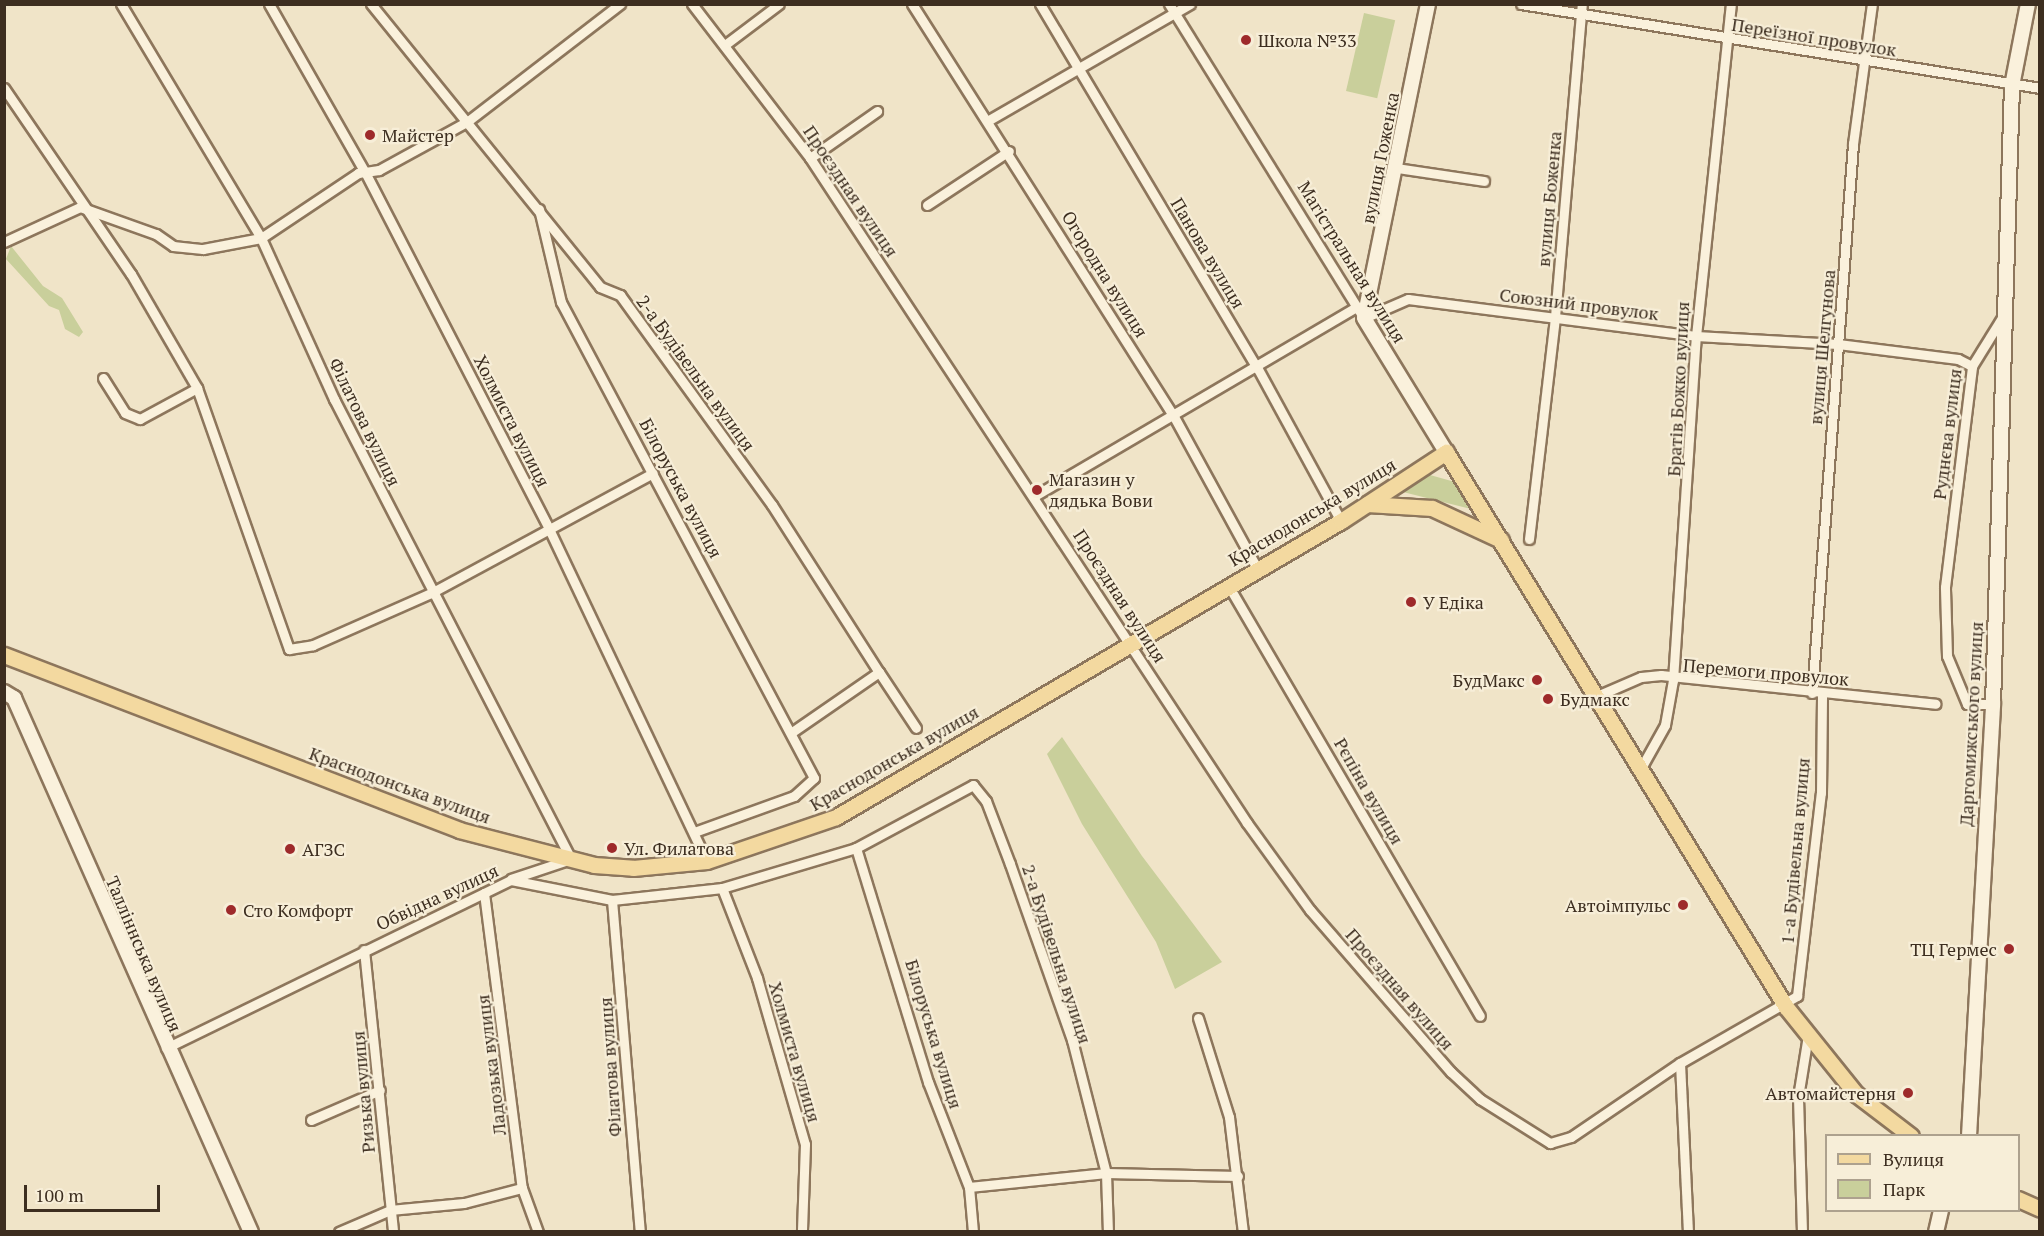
<!DOCTYPE html>
<meta charset="utf-8">
<style>
body{margin:0}
#map{position:relative;width:2044px;height:1236px;overflow:hidden;background:#f0e4c8;font-family:"PT Serif",serif}
div>[style]{position:absolute}
[style*='--x']{left:calc(var(--x)*1px);top:calc(var(--y)*1px);width:calc(var(--w)*1px);rotate:calc(var(--a)*1deg)}
.green>*{inset:0;background:#c9cf9b;transform-origin:0 0}
.roads{filter:drop-shadow(2px 0 #8d765c) drop-shadow(-2px 0 #8d765c) drop-shadow(0 2px #8d765c) drop-shadow(0 -2px #8d765c)}
.street>*{height:9px;margin:-4.5px;padding:0 4.5px;transform-origin:4.5px;border-radius:4.5px;background:#faf1dc}
.secondary>*{height:14px;margin:-7px;padding:0 7px;transform-origin:7px;border-radius:7px;background:#faf1dc}
.primary>*{height:15px;margin:-7.5px;padding:0 7.5px;transform-origin:7.5px;border-radius:7.5px;background:#f3d9a0}
.dots>*{width:16px;height:16px;translate:-50% -50%;box-sizing:border-box;border:3px solid #f7eed8;border-radius:50%}
span{translate:-50% -50%;white-space:nowrap;text-align:center;line-height:1.15;-webkit-text-stroke:4.5px #f7eed8;paint-order:stroke}
.street-label{font-size:18px;color:#3d2e20}
.poi-label{font-size:18px;color:#3d2e20}
.left{translate:0 -50%;text-align:left}
.right{translate:-100% -50%;text-align:right}
.frame{position:absolute;inset:0;border:6px solid #3d2e20;pointer-events:none}
.legend{position:absolute;left:1825px;top:1134px;width:195px;height:78px;box-sizing:border-box;background:#f7eed8;border:2px solid #ada18e;margin:0;padding:8px 10px;list-style:none;font-size:18px;color:#3d2e20}
.legend li{display:flex;align-items:center;gap:12px;height:30px}
.legend b{width:30px;border:2px solid #ada18e}
.scale{position:absolute;left:24px;top:1185px;width:136px;height:27px;box-sizing:border-box;border:3px solid #3d2e20;border-top:0;padding-left:8px;font-size:18px;line-height:21px;white-space:nowrap;color:#3d2e20;-webkit-text-stroke:4px #f7eed8;paint-order:stroke}
</style>
<div id="map">
<div class="green">
<i style="left:1364px;top:13px;width:32px;height:80px;rotate:13deg"></i>
<i style="clip-path:polygon(11px 246px,43px 286px,62px 298px,83px 332px,79px 337px,65px 329px,59px 310px,49px 306px,6px 259px)"></i>
<i style="clip-path:polygon(1430px 475px,1455px 482px,1471px 509px,1399px 491px)"></i>
<i style="clip-path:polygon(1062px 737px,1142px 856px,1222px 962px,1175px 989px,1156px 942px,1082px 824px,1047px 754px)"></i>
</div>
<div class="roads">
<div class="street">
<i style="--x:121;--y:4;--w:273;--a:59.1"></i>
<i style="--x:261;--y:238;--w:177;--a:65.6"></i>
<i style="--x:334;--y:399;--w:517;--a:62.74"></i>
<i style="--x:571;--y:859;--w:63;--a:161.6"></i>
<i style="--x:269;--y:4;--w:193;--a:60.3"></i>
<i style="--x:365;--y:172;--w:402;--a:62.7"></i>
<i style="--x:549;--y:529;--w:368;--a:64.6"></i>
<i style="--x:371;--y:4;--w:364;--a:51"></i>
<i style="--x:600;--y:287;--w:22;--a:22"></i>
<i style="--x:620;--y:295;--w:259;--a:54.1"></i>
<i style="--x:772;--y:505;--w:198;--a:57.4"></i>
<i style="--x:879;--y:672;--w:106;--a:145.4"></i>
<i style="--x:692;--y:4;--w:194;--a:52.5"></i>
<i style="--x:810;--y:158;--w:796;--a:56.69"></i>
<i style="--x:1247;--y:823;--w:107;--a:54.1"></i>
<i style="--x:1310;--y:910;--w:215;--a:49"></i>
<i style="--x:1451;--y:1072;--w:40;--a:43"></i>
<i style="--x:1480;--y:1099;--w:83;--a:32.2"></i>
<i style="--x:1550;--y:1143;--w:22;--a:-16"></i>
<i style="--x:1571;--y:1137;--w:132;--a:-34.2"></i>
<i style="--x:1680;--y:1063;--w:135;--a:-29.8"></i>
<i style="--x:1797;--y:996;--w:204;--a:-83.3"></i>
<i style="--x:1821;--y:793;--w:100;--a:-89.4"></i>
<i style="--x:912;--y:4;--w:485;--a:57.6"></i>
<i style="--x:1172;--y:413;--w:177;--a:61.3"></i>
<i style="--x:1040;--y:4;--w:425;--a:59.2"></i>
<i style="--x:1258;--y:369;--w:173;--a:61.4"></i>
<i style="--x:1169;--y:4;--w:370;--a:58.2"></i>
<i style="--x:1364;--y:318;--w:48;--a:-23.4"></i>
<i style="--x:1408;--y:299;--w:290;--a:7.3"></i>
<i style="--x:1696;--y:336;--w:142;--a:3.2"></i>
<i style="--x:1838;--y:344;--w:121;--a:7.1"></i>
<i style="--x:1958;--y:359;--w:16;--a:27"></i>
<i style="--x:1521;--y:4;--w:526;--a:9.19"></i>
<i style="--x:726;--y:44;--w:66;--a:-37"></i>
<i style="--x:4;--y:88;--w:225;--a:55.7"></i>
<i style="--x:131;--y:274;--w:132;--a:59.9"></i>
<i style="--x:197;--y:388;--w:277;--a:70.6"></i>
<i style="--x:289;--y:649;--w:24;--a:-9"></i>
<i style="--x:313;--y:645;--w:129;--a:-23.8"></i>
<i style="--x:431;--y:593;--w:252;--a:-28.4"></i>
<i style="--x:989;--y:120;--w:232;--a:-30"></i>
<i style="--x:810;--y:158;--w:82;--a:-35"></i>
<i style="--x:1397;--y:168;--w:88;--a:8.5"></i>
<i style="--x:927;--y:205;--w:98;--a:-33.4"></i>
<i style="--x:539;--y:209;--w:96;--a:76.7"></i>
<i style="--x:561;--y:302;--w:539;--a:62.01"></i>
<i style="--x:814;--y:778;--w:27;--a:138"></i>
<i style="--x:794;--y:796;--w:106;--a:160.2"></i>
<i style="--x:4;--y:242;--w:84;--a:-24.7"></i>
<i style="--x:80;--y:207;--w:81;--a:19.6"></i>
<i style="--x:156;--y:234;--w:21;--a:35"></i>
<i style="--x:173;--y:246;--w:30;--a:6"></i>
<i style="--x:203;--y:249;--w:59;--a:-10.7"></i>
<i style="--x:261;--y:238;--w:117;--a:-33.8"></i>
<i style="--x:358;--y:173;--w:21;--a:-8"></i>
<i style="--x:379;--y:170;--w:102;--a:-28.8"></i>
<i style="--x:468;--y:121;--w:192;--a:-37.6"></i>
<i style="--x:103;--y:378;--w:41;--a:57.8"></i>
<i style="--x:125;--y:413;--w:16;--a:22"></i>
<i style="--x:140;--y:419;--w:65;--a:-28.5"></i>
<i style="--x:1036;--y:495;--w:372;--a:-30.4"></i>
<i style="--x:1529;--y:539;--w:224;--a:-83.3"></i>
<i style="--x:1555;--y:317;--w:314;--a:-85.1"></i>
<i style="--x:1228;--y:585;--w:499;--a:59.7"></i>
<i style="--x:879;--y:672;--w:67;--a:56.5"></i>
<i style="--x:1812;--y:693;--w:551;--a:-85.73"></i>
<i style="--x:1853;--y:144;--w:141;--a:-82.3"></i>
<i style="--x:1597;--y:696;--w:48;--a:-23.4"></i>
<i style="--x:1641;--y:677;--w:20;--a:-6"></i>
<i style="--x:1661;--y:675;--w:276;--a:6"></i>
<i style="--x:1993;--y:704;--w:26;--a:180"></i>
<i style="--x:1967;--y:704;--w:52;--a:-112.6"></i>
<i style="--x:1947;--y:656;--w:69;--a:-91.7"></i>
<i style="--x:1945;--y:587;--w:223;--a:-83"></i>
<i style="--x:1972;--y:366;--w:59;--a:-58.2"></i>
<i style="--x:1641;--y:768;--w:49;--a:-60.8"></i>
<i style="--x:1665;--y:725;--w:46;--a:-79.9"></i>
<i style="--x:1673;--y:680;--w:345;--a:-86.2"></i>
<i style="--x:1696;--y:336;--w:334;--a:-84"></i>
<i style="--x:856;--y:848;--w:245;--a:72.9"></i>
<i style="--x:928;--y:1082;--w:113;--a:68.7"></i>
<i style="--x:969;--y:1187;--w:45;--a:84.9"></i>
<i style="--x:722;--y:888;--w:97;--a:68.7"></i>
<i style="--x:757;--y:978;--w:173;--a:73.9"></i>
<i style="--x:805;--y:1144;--w:88;--a:92"></i>
<i style="--x:484;--y:893;--w:297;--a:82.7"></i>
<i style="--x:522;--y:1188;--w:47;--a:70"></i>
<i style="--x:612;--y:900;--w:333;--a:85.2"></i>
<i style="--x:364;--y:950;--w:283;--a:84.1"></i>
<i style="--x:1198;--y:1018;--w:104;--a:72.6"></i>
<i style="--x:1229;--y:1117;--w:116;--a:83.1"></i>
<i style="--x:166;--y:1048;--w:384;--a:-26"></i>
<i style="--x:511;--y:880;--w:103;--a:11.2"></i>
<i style="--x:612;--y:900;--w:111;--a:-6.2"></i>
<i style="--x:722;--y:888;--w:140;--a:-16.6"></i>
<i style="--x:856;--y:848;--w:133;--a:-28.3"></i>
<i style="--x:973;--y:785;--w:21;--a:51"></i>
<i style="--x:986;--y:801;--w:67;--a:69.1"></i>
<i style="--x:1010;--y:864;--w:187;--a:70.6"></i>
<i style="--x:1072;--y:1040;--w:137;--a:75.7"></i>
<i style="--x:1106;--y:1173;--w:59;--a:88.1"></i>
<i style="--x:1680;--y:1063;--w:169;--a:87.3"></i>
<i style="--x:311;--y:1120;--w:75;--a:-23.5"></i>
<i style="--x:969;--y:1187;--w:138;--a:-5.8"></i>
<i style="--x:1106;--y:1173;--w:132;--a:1.3"></i>
<i style="--x:339;--y:1232;--w:56;--a:-23.3"></i>
<i style="--x:390;--y:1210;--w:74;--a:-5.4"></i>
<i style="--x:464;--y:1203;--w:60;--a:-14.5"></i>
<i style="--x:1802;--y:1232;--w:135;--a:-91.7"></i>
<i style="--x:1798;--y:1097;--w:63;--a:-80.8"></i>
</div>
<div class="secondary">
<i style="--x:1428;--y:4;--w:320;--a:101.5"></i>
<i style="--x:1364;--y:318;--w:157;--a:58.5"></i>
<i style="--x:4;--y:692;--w:12;--a:31"></i>
<i style="--x:14;--y:698;--w:584;--a:66.07"></i>
<i style="--x:1969;--y:1136;--w:433;--a:-86.8"></i>
<i style="--x:1993;--y:704;--w:618;--a:-88.24"></i>
<i style="--x:2012;--y:86;--w:84;--a:-79"></i>
<i style="--x:1936;--y:1232;--w:23;--a:-77"></i>
</div>
<div class="primary">
<i style="--x:1367;--y:504;--w:65;--a:3.5"></i>
<i style="--x:1432;--y:508;--w:76;--a:24.9"></i>
<i style="--x:4;--y:655;--w:487;--a:21"></i>
<i style="--x:459;--y:830;--w:139;--a:14.5"></i>
<i style="--x:594;--y:865;--w:39;--a:4"></i>
<i style="--x:633;--y:868;--w:74;--a:-5.4"></i>
<i style="--x:707;--y:861;--w:136;--a:-18.8"></i>
<i style="--x:836;--y:817;--w:585;--a:-30.38"></i>
<i style="--x:1341;--y:521;--w:126;--a:-33.3"></i>
<i style="--x:1446;--y:452;--w:651;--a:58.51"></i>
<i style="--x:1786;--y:1007;--w:112;--a:51.2"></i>
<i style="--x:1856;--y:1094;--w:69;--a:37.4"></i>
<i style="--x:2018;--y:1199;--w:24;--a:24"></i>
</div>
</div>
<div class="dots">
<i style="left:1246px;top:40px;background:#9e2a2b"></i>
<i style="left:370px;top:135px;background:#9e2a2b"></i>
<i style="left:1037px;top:490px;background:#9e2a2b"></i>
<i style="left:1411px;top:602px;background:#9e2a2b"></i>
<i style="left:1537px;top:680px;background:#9e2a2b"></i>
<i style="left:1548px;top:699px;background:#9e2a2b"></i>
<i style="left:612px;top:848px;background:#9e2a2b"></i>
<i style="left:290px;top:849px;background:#9e2a2b"></i>
<i style="left:1683px;top:905px;background:#9e2a2b"></i>
<i style="left:231px;top:910px;background:#9e2a2b"></i>
<i style="left:2009px;top:949px;background:#9e2a2b"></i>
<i style="left:1908px;top:1093px;background:#9e2a2b"></i>
</div>
<div class="street-label">
<span style="left:1814px;top:37px;rotate:9deg">Переїзної провулок</span>
<span style="left:1380px;top:158px;rotate:-79deg">вулиця Гоженка</span>
<span style="left:851px;top:191px;rotate:56deg">Проєздная вулиця</span>
<span style="left:1549px;top:199px;rotate:-85deg">вулиця Боженка</span>
<span style="left:1208px;top:253px;rotate:59deg">Панова вулиця</span>
<span style="left:1352px;top:262px;rotate:58deg">Магістральная вулиця</span>
<span style="left:1105px;top:274px;rotate:58deg">Огородна вулиця</span>
<span style="left:1579px;top:304px;rotate:7deg">Союзний провулок</span>
<span style="left:1822px;top:347px;rotate:-85deg">вулиця Шелгунова</span>
<span style="left:696px;top:373px;rotate:54deg">2-а Будівельна вулиця</span>
<span style="left:1678px;top:389px;rotate:-87deg">Братів Божко вулиця</span>
<span style="left:512px;top:421px;rotate:63deg">Холмиста вулиця</span>
<span style="left:365px;top:422px;rotate:64deg">Філатова вулиця</span>
<span style="left:1947px;top:434px;rotate:-83deg">Руднєва вулиця</span>
<span style="left:681px;top:488px;rotate:62deg">Білоруська вулиця</span>
<span style="left:1312px;top:512px;rotate:-31deg">Краснодонська вулиця</span>
<span style="left:1120px;top:596px;rotate:57deg">Проєздная вулиця</span>
<span style="left:1766px;top:672px;rotate:5deg">Перемоги провулок</span>
<span style="left:1971px;top:724px;rotate:-87deg">Даргомижського вулиця</span>
<span style="left:894px;top:758px;rotate:-30deg">Краснодонська вулиця</span>
<span style="left:400px;top:785px;rotate:20deg">Краснодонська вулиця</span>
<span style="left:1369px;top:791px;rotate:60deg">Рєпіна вулиця</span>
<span style="left:1795px;top:851px;rotate:-85deg">1-а Будівельна вулиця</span>
<span style="left:437px;top:897px;rotate:-25deg">Обвідна вулиця</span>
<span style="left:144px;top:954px;rotate:67deg">Талліннська вулиця</span>
<span style="left:1057px;top:954px;rotate:72deg">2-а Будівельна вулиця</span>
<span style="left:1400px;top:989px;rotate:49deg">Проєздная вулиця</span>
<span style="left:934px;top:1034px;rotate:73deg">Білоруська вулиця</span>
<span style="left:795px;top:1052px;rotate:74deg">Холмиста вулиця</span>
<span style="left:491px;top:1065px;rotate:-97deg">Ладозька вулиця</span>
<span style="left:610px;top:1067px;rotate:-94deg">Філатова вулиця</span>
<span style="left:363px;top:1092px;rotate:-95deg">Ризька вулиця</span>
</div>
<div class="poi-label">
<span class="left" style="left:1258px;top:40px">Школа №33</span>
<span class="left" style="left:382px;top:135px">Майстер</span>
<span class="left" style="left:1049px;top:490px">Магазин у<br>дядька Вови</span>
<span class="left" style="left:1423px;top:602px">У Едіка</span>
<span class="right" style="left:1525px;top:680px">БудМакс</span>
<span class="left" style="left:1560px;top:699px">Будмакс</span>
<span class="left" style="left:624px;top:848px">Ул. Филатова</span>
<span class="left" style="left:302px;top:849px">АГЗС</span>
<span class="right" style="left:1671px;top:905px">Автоімпульс</span>
<span class="left" style="left:243px;top:910px">Сто Комфорт</span>
<span class="right" style="left:1997px;top:949px">ТЦ Гермес</span>
<span class="right" style="left:1896px;top:1093px">Автомайстерня</span>
</div>
<div class="frame"></div>
<ul class="legend">
<li><b style="height:8px;background:#f3d9a0"></b>Вулиця</li>
<li><b style="height:16px;background:#c9cf9b"></b>Парк</li>
</ul>
<div class="scale">100 m</div>
</div>
